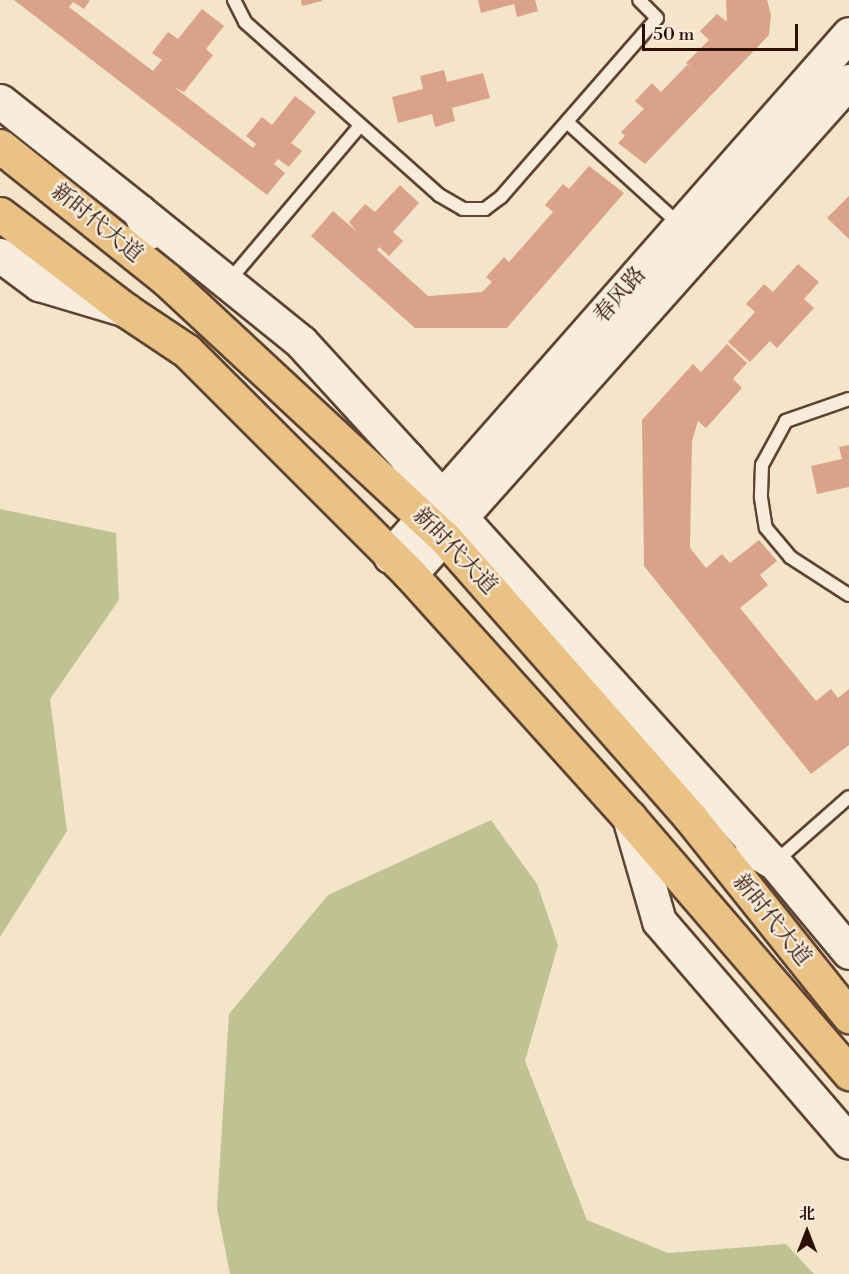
<!DOCTYPE html>
<meta charset="utf-8">
<style>
body{margin:0}
#map{position:relative;width:849px;height:1274px;overflow:hidden;background:#f4e4ca;font-family:"Libre Bodoni","Noto Serif SC",serif}
div>[style]{position:absolute}
[style*='--x']{left:calc(var(--x)*1px);top:calc(var(--y)*1px);width:calc(var(--w)*1px);rotate:calc(var(--a)*1deg)}
.green>*{inset:0;background:#bfc394}
.building>*{inset:0;background:#daa389}
.roads{filter:drop-shadow(2px 0 #5f4432) drop-shadow(-2px 0 #5f4432) drop-shadow(0 2px #5f4432) drop-shadow(0 -2px #5f4432)}
.lane>*{height:12px;margin:-6px;padding:0 6px;transform-origin:6px;border-radius:6px;background:#f8eddd}
.secondary>*{height:33px;margin:-16.5px;padding:0 16.5px;transform-origin:16.5px;border-radius:16.5px;background:#f8eddd}
.primary>*{height:33px;margin:-16.5px;padding:0 16.5px;transform-origin:16.5px;border-radius:16.5px;background:#eac285}
span{translate:-50% -50%;white-space:nowrap;text-align:center;line-height:1.15;-webkit-text-stroke:4.5px #f8eddd;paint-order:stroke}
.street-label{font-size:22px;color:#2d0f00}
.north{position:absolute;left:777px;top:1202px;width:60px;height:60px;-webkit-text-stroke:4px #f8eddd;paint-order:stroke;rotate:0deg;font-size:16px;font-weight:700;line-height:24px;text-align:center;color:#2d0f00}
.north::after{content:'';display:block;margin:auto;width:21px;height:27px;background:#2d0f00;clip-path:polygon(50% 0,100% 100%,50% 72%,0 100%)}
.scale{position:absolute;left:642px;top:24px;width:156px;height:27px;box-sizing:border-box;border:3px solid #2d0f00;border-top:0;padding-left:8px;font-size:18px;line-height:21px;white-space:nowrap;color:#2d0f00;-webkit-text-stroke:4px #f8eddd;paint-order:stroke}
</style>
<div id="map">
<div class="green">
<i style="clip-path:polygon(0 509px,116px 533px,119px 600px,50px 699px,67px 831px,0 937px)"></i>
<i style="clip-path:polygon(491px 820px,537px 884px,558px 945px,525px 1061px,587px 1220px,668px 1253px,786px 1244px,814px 1274px,230px 1274px,217px 1208px,229px 1014px,328px 895px)"></i>
</div>
<div class="building">
<i style="clip-path:polygon(14px 0,90px 0,84px 9px,73px 2px,69px 7px,153px 71px,162px 60px,152px 53px,168px 32px,178px 39px,202px 9px,224px 26px,206px 49px,213px 55px,184px 92px,174px 87px,253px 148px,256px 144px,246px 136px,262px 117px,272px 125px,295px 96px,316px 112px,291px 143px,302px 151px,289px 167px,278px 159px,274px 164px,285px 173px,267px 195px)"></i>
<i style="clip-path:polygon(301px 0,322px 0,322px 1px,302px 6px)"></i>
<i style="clip-path:polygon(478px 0,535px 0,538px 11px,517px 17px,514px 4px,481px 13px)"></i>
<i style="clip-path:polygon(726px 0,767px 0,771px 15px,769px 35px,645px 164px,618px 143px,625px 136px,621px 132px,644px 109px,635px 101px,652px 83px,661px 92px,687px 65px,692px 69px,686px 63px,709px 40px,700px 31px,717px 14px,727px 22px)"></i>
<i style="clip-path:polygon(444px 70px,447px 82px,483px 73px,490px 98px,452px 108px,455px 121px,435px 127px,432px 114px,398px 123px,392px 97px,423px 89px,420px 76px)"></i>
<i style="clip-path:polygon(589px 166px,624px 193px,507px 328px,415px 328px,311px 236px,333px 211px,357px 232px,349px 222px,365px 204px,375px 212px,400px 185px,419px 203px,393px 232px,403px 241px,389px 256px,379px 247px,377px 250px,428px 296px,482px 292px,492px 282px,486px 277px,504px 257px,509px 262px,553px 212px,545px 205px,563px 184px,569px 189px)"></i>
<i style="clip-path:polygon(849px 196px,849px 239px,827px 218px)"></i>
<i style="clip-path:polygon(798px 264px,819px 282px,804px 299px,814px 308px,777px 348px,770px 341px,750px 362px,728px 342px,755px 312px,746px 304px,764px 284px,773px 292px)"></i>
<i style="clip-path:polygon(727px 344px,747px 363px,733px 379px,742px 388px,706px 428px,698px 421px,692px 441px,690px 548px,706px 568px,722px 554px,730px 563px,759px 540px,777px 561px,760px 575px,768px 585px,740px 608px,816px 701px,831px 689px,838px 698px,849px 689px,849px 745px,811px 774px,644px 566px,642px 420px,693px 364px,701px 372px)"></i>
<i style="clip-path:polygon(849px 445px,849px 487px,817px 494px,811px 466px,842px 459px,839px 447px)"></i>
</div>
<div class="roads">
<div class="lane">
<i style="--x:234;--y:0;--w:25;--a:63"></i>
<i style="--x:245;--y:22;--w:260;--a:41.7"></i>
<i style="--x:439;--y:195;--w:28;--a:30"></i>
<i style="--x:463;--y:209;--w:22;--a:0"></i>
<i style="--x:485;--y:209;--w:20;--a:-37"></i>
<i style="--x:501;--y:197;--w:237;--a:-48.9"></i>
<i style="--x:657;--y:18;--w:25;--a:-135"></i>
<i style="--x:567;--y:122;--w:151;--a:42.3"></i>
<i style="--x:228;--y:282;--w:204;--a:-49.8"></i>
<i style="--x:849;--y:399;--w:67;--a:160.8"></i>
<i style="--x:786;--y:421;--w:50;--a:118.6"></i>
<i style="--x:762;--y:465;--w:33;--a:92"></i>
<i style="--x:761;--y:498;--w:30;--a:81"></i>
<i style="--x:766;--y:528;--w:38;--a:50"></i>
<i style="--x:790;--y:557;--w:70;--a:32.8"></i>
<i style="--x:775;--y:862;--w:98;--a:-41.3"></i>
</div>
<div class="secondary">
<i style="--x:0;--y:101;--w:179;--a:38.4"></i>
<i style="--x:140;--y:212;--w:22;--a:68"></i>
<i style="--x:140;--y:212;--w:207;--a:38.9"></i>
<i style="--x:301;--y:342;--w:157;--a:47.6"></i>
<i style="--x:407;--y:458;--w:22;--a:74"></i>
<i style="--x:0;--y:255;--w:49;--a:36.6"></i>
<i style="--x:39;--y:284;--w:91;--a:16.6"></i>
<i style="--x:407;--y:458;--w:542;--a:47.92"></i>
<i style="--x:390;--y:556;--w:695;--a:-48.67"></i>
<i style="--x:410;--y:574;--w:660;--a:-48.32"></i>
<i style="--x:629;--y:817;--w:108;--a:73.9"></i>
<i style="--x:659;--y:921;--w:291;--a:49.3"></i>
<i style="--x:752;--y:850;--w:25;--a:29"></i>
<i style="--x:774;--y:862;--w:117;--a:50.2"></i>
</div>
<div class="primary">
<i style="--x:0;--y:146;--w:213;--a:38.7"></i>
<i style="--x:166;--y:279;--w:379;--a:42.9"></i>
<i style="--x:444;--y:537;--w:373;--a:48.7"></i>
<i style="--x:690;--y:817;--w:255;--a:51.4"></i>
<i style="--x:0;--y:214;--w:160;--a:37.4"></i>
<i style="--x:127;--y:311;--w:72;--a:33.7"></i>
<i style="--x:187;--y:351;--w:315;--a:45"></i>
<i style="--x:410;--y:574;--w:327;--a:48"></i>
<i style="--x:629;--y:817;--w:338;--a:49.3"></i>
</div>
</div>
<div class="street-label">
<span style="left:97px;top:223px;rotate:39deg">新时代大道</span>
<span style="left:620px;top:295px;rotate:-49deg">春风路</span>
<span style="left:455px;top:551px;rotate:46deg">新时代大道</span>
<span style="left:772px;top:920px;rotate:51deg">新时代大道</span>
</div>
<div class="north">北</div>
<div class="scale">50 m</div>
</div>
